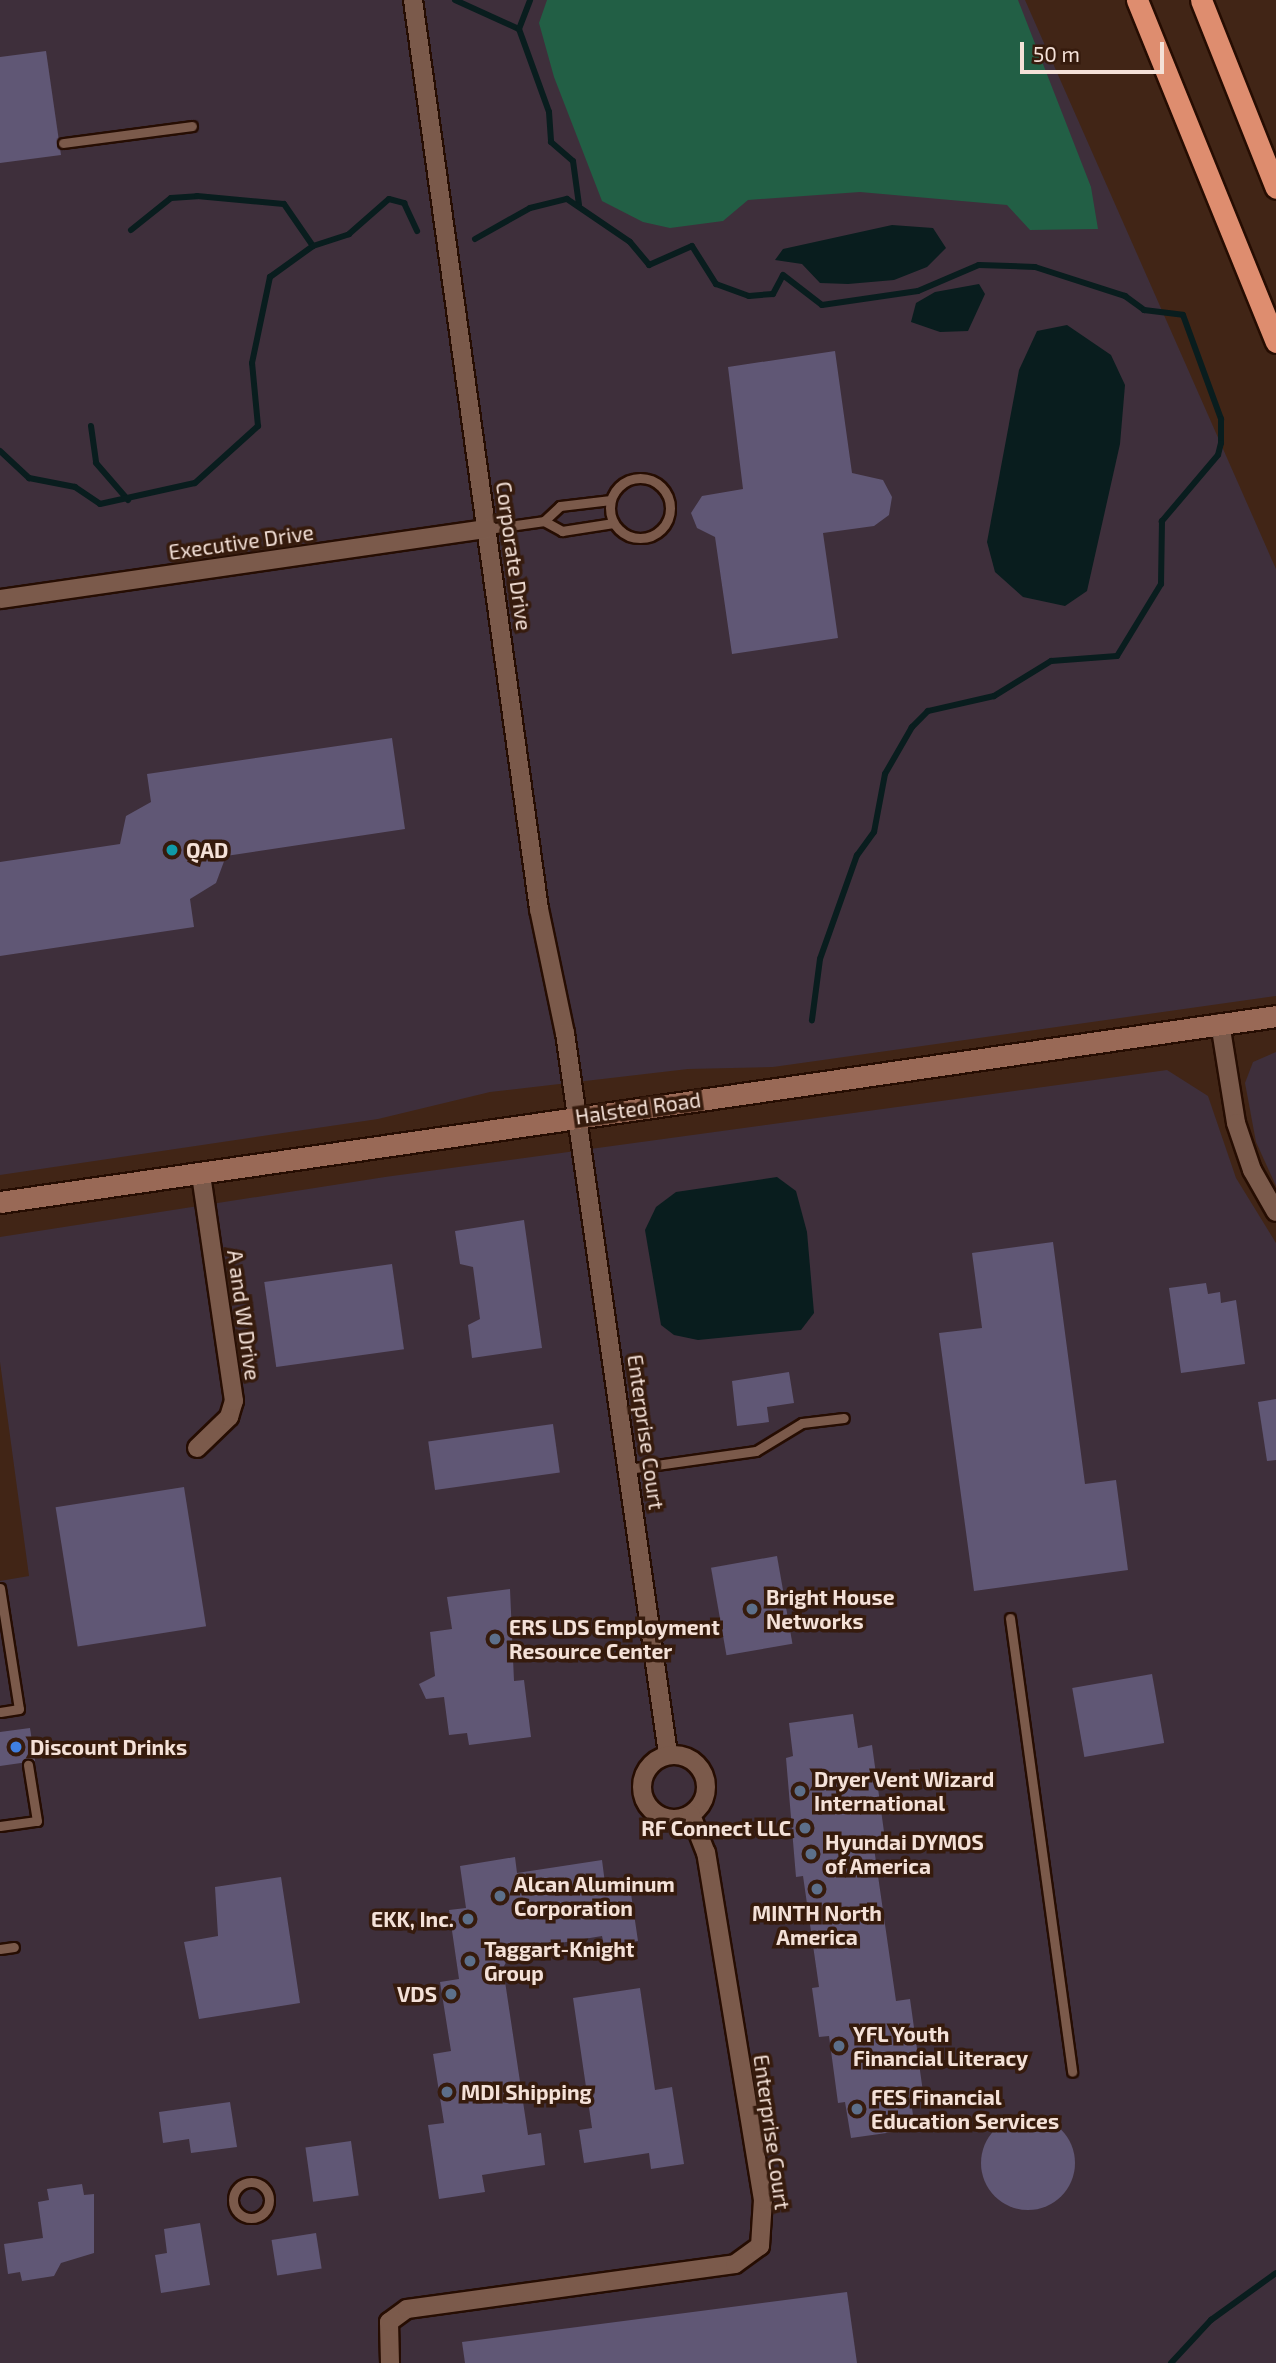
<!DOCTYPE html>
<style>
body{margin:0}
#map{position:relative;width:1276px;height:2363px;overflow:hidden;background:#412516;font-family:"Exo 2",sans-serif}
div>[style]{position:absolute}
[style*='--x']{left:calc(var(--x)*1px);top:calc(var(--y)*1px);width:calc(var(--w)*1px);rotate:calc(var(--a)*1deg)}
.commercial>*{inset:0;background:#3e2f3b}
.forest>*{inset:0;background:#225f45}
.water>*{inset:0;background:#091d1e}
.stream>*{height:6px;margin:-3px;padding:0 3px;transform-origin:3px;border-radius:3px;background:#091d1e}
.building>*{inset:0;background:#605775;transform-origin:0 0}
.round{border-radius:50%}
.roads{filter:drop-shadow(2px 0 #260d02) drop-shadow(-2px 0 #260d02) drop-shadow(0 2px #260d02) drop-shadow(0 -2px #260d02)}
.lane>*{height:9px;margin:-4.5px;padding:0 4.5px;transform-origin:4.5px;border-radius:4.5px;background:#7b5a4b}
.lane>.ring{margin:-4.5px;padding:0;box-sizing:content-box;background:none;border:9px solid #7b5a4b;border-radius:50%}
.street>*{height:18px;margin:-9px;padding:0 9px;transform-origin:9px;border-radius:9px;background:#7b5a4b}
.street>.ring{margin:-9px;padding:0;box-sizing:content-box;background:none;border:18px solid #7b5a4b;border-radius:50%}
.secondary>*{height:21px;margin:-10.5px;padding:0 10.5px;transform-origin:10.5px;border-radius:10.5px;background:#996956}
.highway>*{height:21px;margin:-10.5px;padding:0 10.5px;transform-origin:10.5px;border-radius:10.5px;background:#de8d6f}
.dots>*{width:19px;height:19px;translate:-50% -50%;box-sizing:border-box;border:4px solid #361b0d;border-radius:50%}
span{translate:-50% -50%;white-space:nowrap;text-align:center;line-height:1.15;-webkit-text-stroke:7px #361b0d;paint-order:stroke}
.street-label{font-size:21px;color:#f4e1d8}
.poi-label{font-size:21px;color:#f4e1d8;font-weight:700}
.left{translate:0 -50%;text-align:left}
.right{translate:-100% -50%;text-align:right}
.scale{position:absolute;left:1020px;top:42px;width:144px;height:32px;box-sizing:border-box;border:4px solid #f4e1d8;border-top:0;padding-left:9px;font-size:21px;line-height:24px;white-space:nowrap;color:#f4e1d8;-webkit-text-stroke:5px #361b0d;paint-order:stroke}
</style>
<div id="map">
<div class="commercial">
<i style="clip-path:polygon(0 0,1025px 0,1276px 569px,1276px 996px,773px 1067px,688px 1069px,490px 1092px,378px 1119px,0 1175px)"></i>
<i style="clip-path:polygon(1276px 1052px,1276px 1186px,1256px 1142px,1245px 1083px,1253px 1062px)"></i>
<i style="clip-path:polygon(1167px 1070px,1208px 1096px,1236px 1178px,1276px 1243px,1276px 2363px,0 2363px,0 1581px,29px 1576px,0 1362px,0 1237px,385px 1177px)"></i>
</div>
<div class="forest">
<i style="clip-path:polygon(547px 0,1018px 0,1091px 187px,1098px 229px,1030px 230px,1007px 205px,860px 192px,748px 200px,723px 221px,670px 228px,643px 222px,602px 201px,554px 77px,539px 23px)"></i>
</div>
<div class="water">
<i style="clip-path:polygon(892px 225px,933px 228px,946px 248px,927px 267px,894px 280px,848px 284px,820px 283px,802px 264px,775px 260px,783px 249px)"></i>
<i style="clip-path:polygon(979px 284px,985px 294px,968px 331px,940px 332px,911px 322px,916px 303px,935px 292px)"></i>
<i style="clip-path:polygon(1067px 325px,1111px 355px,1125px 385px,1120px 444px,1087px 591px,1065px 606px,1023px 597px,995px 572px,987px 542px,1019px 370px,1037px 331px)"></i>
<i style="clip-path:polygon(777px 1177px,796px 1191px,807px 1232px,814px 1313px,801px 1330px,698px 1340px,674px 1335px,661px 1325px,645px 1230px,656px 1207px,676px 1192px)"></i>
</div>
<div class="stream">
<i style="--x:455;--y:0;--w:70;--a:24.4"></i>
<i style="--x:519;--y:29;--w:88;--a:70.1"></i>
<i style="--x:549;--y:112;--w:30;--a:86"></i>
<i style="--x:551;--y:142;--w:29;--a:41"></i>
<i style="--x:573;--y:161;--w:44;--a:82.2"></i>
<i style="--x:519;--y:29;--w:31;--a:-69"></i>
<i style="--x:131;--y:230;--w:51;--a:-38.7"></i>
<i style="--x:171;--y:198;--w:26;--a:-4"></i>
<i style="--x:197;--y:196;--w:87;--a:5.3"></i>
<i style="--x:284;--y:204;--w:51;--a:55.4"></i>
<i style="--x:475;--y:239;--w:63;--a:-29.4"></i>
<i style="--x:530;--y:208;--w:38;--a:-14"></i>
<i style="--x:567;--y:199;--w:76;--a:34.3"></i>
<i style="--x:630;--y:242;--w:30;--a:50"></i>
<i style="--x:649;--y:265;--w:47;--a:-23.8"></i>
<i style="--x:692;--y:246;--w:45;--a:57.7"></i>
<i style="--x:716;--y:284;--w:35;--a:20"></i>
<i style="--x:749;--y:296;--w:24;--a:-5"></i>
<i style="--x:773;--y:294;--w:21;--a:-62"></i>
<i style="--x:783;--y:275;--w:49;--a:37.6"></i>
<i style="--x:822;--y:305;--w:97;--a:-8.3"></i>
<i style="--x:918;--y:291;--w:66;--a:-23.1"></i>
<i style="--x:979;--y:265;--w:56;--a:2"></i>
<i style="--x:1035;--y:267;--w:95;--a:17.9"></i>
<i style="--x:1125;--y:296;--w:24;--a:36"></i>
<i style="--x:1144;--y:310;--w:39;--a:7"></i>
<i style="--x:1183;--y:315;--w:111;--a:69.9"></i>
<i style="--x:1221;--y:419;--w:24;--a:90"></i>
<i style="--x:1221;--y:443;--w:12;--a:104"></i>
<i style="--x:1218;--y:455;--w:87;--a:130.3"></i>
<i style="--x:1162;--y:521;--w:63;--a:90.9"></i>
<i style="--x:1161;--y:584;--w:84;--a:121.4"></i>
<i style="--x:1117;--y:656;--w:66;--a:175.7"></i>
<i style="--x:1051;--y:661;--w:67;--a:148.4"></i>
<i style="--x:994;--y:696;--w:68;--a:167.2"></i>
<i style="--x:928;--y:711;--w:23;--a:135"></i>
<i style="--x:912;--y:727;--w:54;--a:119.9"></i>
<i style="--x:885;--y:774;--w:59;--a:100.7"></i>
<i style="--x:874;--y:832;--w:29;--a:126"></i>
<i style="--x:857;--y:855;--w:110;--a:109.6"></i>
<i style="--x:820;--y:959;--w:62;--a:97.5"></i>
<i style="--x:91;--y:426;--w:37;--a:82"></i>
<i style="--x:96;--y:463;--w:49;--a:49.1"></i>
<i style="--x:0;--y:451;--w:40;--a:43"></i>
<i style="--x:29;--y:478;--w:47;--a:11.1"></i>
<i style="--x:75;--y:487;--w:30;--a:34"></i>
<i style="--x:100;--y:504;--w:97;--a:-12.5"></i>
<i style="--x:195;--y:483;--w:85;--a:-42.1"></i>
<i style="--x:258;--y:426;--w:63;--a:-95.4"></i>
<i style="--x:252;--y:363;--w:88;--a:-78.2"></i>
<i style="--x:270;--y:277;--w:53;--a:-35.8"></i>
<i style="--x:313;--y:246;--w:38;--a:-18"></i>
<i style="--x:349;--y:234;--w:53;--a:-41.2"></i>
<i style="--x:389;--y:199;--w:16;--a:15"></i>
<i style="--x:404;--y:203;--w:31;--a:65"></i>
<i style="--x:1171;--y:2363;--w:59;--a:-47.1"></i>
<i style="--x:1211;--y:2320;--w:80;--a:-35.9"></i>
</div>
<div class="building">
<i style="clip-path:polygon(46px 51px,61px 155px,0 163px,0 57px)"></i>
<i style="clip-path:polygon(835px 351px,852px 473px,883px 480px,892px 497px,889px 515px,874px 526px,823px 533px,838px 638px,732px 654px,715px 537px,697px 528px,691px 513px,702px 496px,743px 489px,728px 367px)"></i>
<i style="clip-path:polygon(392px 738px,405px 829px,226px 856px,216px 883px,190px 899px,194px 927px,0 956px,0 862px,120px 844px,126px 816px,151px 802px,147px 774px)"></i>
<i style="clip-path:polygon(524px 1220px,542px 1348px,472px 1358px,468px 1325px,480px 1319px,473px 1267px,460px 1264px,455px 1231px)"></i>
<i style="clip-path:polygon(1053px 1242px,1085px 1484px,1116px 1480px,1128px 1570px,974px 1591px,939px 1333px,982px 1328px,972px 1253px)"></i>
<i style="left:392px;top:1264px;width:86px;height:129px;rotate:82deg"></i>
<i style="clip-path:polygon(1206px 1283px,1208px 1294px,1220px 1292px,1221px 1303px,1236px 1300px,1245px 1364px,1181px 1373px,1169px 1288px)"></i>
<i style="clip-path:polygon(789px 1372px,794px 1403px,767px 1407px,769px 1422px,737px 1426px,732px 1381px)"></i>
<i style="clip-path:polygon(1276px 1399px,1276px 1460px,1267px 1461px,1258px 1402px)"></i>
<i style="left:553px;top:1424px;width:49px;height:126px;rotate:82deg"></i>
<i style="left:184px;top:1487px;width:141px;height:130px;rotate:81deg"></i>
<i style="left:777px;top:1556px;width:89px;height:67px;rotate:80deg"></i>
<i style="clip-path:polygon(510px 1589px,514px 1681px,524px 1680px,531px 1737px,469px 1745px,467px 1733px,449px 1735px,444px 1697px,426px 1699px,419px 1684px,435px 1676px,430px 1632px,452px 1629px,447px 1597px)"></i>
<i style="left:1152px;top:1674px;width:70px;height:81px;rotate:80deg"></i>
<i style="clip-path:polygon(853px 1714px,858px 1748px,872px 1745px,885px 1839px,873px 1841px,896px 2001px,910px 1999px,923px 2092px,910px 2094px,915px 2129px,851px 2138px,845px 2102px,838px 2103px,829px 2036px,819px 2037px,812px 1988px,819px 1987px,803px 1876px,796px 1877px,786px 1758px,793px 1756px,789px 1723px)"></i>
<i style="clip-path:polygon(30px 1728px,35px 1761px,0 1766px,0 1732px)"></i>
<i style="clip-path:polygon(515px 1857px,517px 1873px,602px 1860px,606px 1891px,630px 1887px,638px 1941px,604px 1946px,602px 1936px,512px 1951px,503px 1968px,528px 2135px,541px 2133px,545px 2165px,482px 2175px,485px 2192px,439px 2199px,428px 2125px,444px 2123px,433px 2054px,451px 2051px,440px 1982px,459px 1979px,449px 1910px,466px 1908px,460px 1866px)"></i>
<i style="clip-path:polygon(281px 1877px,300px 2003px,199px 2019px,184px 1942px,218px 1936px,215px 1887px)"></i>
<i style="clip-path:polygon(640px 1988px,655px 2090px,672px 2087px,684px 2164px,651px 2169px,649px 2153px,584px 2163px,579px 2130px,592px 2128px,573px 1998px)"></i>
<i style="clip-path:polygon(230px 2102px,237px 2147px,191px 2153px,189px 2139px,163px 2143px,159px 2112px)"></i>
<i class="round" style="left:981px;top:2116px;width:94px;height:94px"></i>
<i style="left:351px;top:2141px;width:55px;height:46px;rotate:82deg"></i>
<i style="clip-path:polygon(82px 2184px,84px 2195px,94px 2194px,94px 2253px,61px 2263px,54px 2276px,22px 2281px,20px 2272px,8px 2274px,4px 2244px,43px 2238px,38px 2202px,49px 2200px,47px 2189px)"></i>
<i style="clip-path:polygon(200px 2223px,210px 2285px,161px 2293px,155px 2255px,167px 2253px,164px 2229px)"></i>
<i style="left:316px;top:2233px;width:36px;height:45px;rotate:81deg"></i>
<i style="clip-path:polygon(847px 2292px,857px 2363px,465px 2363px,462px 2342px)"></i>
</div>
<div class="roads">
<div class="lane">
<i style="--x:63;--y:143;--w:130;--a:-7.5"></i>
<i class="ring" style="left:610px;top:478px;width:51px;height:51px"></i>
<i style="--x:544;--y:521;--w:21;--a:29"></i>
<i style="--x:562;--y:531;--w:52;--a:-8.9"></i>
<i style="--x:488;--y:529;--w:57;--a:-8.1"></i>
<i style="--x:544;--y:521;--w:22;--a:-43"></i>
<i style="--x:560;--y:506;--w:51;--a:-6.7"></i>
<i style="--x:628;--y:1469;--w:129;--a:-8"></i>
<i style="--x:756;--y:1451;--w:54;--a:-31.3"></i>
<i style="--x:802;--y:1423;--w:42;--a:-6.8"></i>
<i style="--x:0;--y:1588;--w:122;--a:81.1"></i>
<i style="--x:19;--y:1709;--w:19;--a:171"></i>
<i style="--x:1010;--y:1618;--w:458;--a:82.2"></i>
<i style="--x:0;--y:1826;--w:37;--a:-8"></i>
<i style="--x:37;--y:1821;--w:57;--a:-99.1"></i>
<i style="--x:0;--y:1949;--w:14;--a:-8"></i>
<i class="ring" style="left:233px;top:2182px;width:27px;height:27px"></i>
</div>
<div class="street">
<i style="--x:413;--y:0;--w:918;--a:82.11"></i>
<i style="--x:539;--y:909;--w:127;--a:78.2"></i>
<i style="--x:565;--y:1033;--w:728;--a:81.87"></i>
<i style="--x:0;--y:599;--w:493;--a:-8.2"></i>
<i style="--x:1220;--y:1023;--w:101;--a:80.9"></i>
<i style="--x:1236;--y:1123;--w:50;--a:71.2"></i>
<i style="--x:1252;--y:1170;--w:48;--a:60.3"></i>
<i style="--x:197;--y:1448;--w:45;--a:-44.1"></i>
<i style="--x:229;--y:1417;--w:17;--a:-73"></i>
<i style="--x:234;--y:1401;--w:229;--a:-98.3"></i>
<i class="ring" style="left:642px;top:1755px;width:46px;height:46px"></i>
<i style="--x:390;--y:2363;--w:41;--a:-91.4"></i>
<i style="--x:389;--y:2322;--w:22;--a:-36"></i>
<i style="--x:407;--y:2309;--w:331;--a:-7.8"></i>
<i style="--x:735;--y:2264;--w:31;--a:-36"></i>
<i style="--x:760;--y:2246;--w:46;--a:-86.3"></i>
<i style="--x:763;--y:2200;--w:352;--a:-99.3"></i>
<i style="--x:706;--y:1853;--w:41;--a:-111.5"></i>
</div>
<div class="secondary">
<i style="--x:0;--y:1202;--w:1289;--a:-8.29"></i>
</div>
<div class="highway">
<i style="--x:1137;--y:0;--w:369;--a:67.9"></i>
<i style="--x:1201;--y:0;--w:202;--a:68.3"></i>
</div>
</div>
<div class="dots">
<i style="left:172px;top:850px;background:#0f9aa8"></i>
<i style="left:752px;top:1609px;background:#5c6f8a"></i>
<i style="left:495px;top:1639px;background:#5c6f8a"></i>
<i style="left:16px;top:1747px;background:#3f7fe0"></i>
<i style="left:800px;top:1791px;background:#5c6f8a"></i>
<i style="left:805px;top:1828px;background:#5c6f8a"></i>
<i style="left:811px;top:1854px;background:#5c6f8a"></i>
<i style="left:817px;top:1889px;background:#5c6f8a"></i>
<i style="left:500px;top:1896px;background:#5c6f8a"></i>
<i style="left:468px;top:1919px;background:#5c6f8a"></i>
<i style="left:470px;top:1961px;background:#5c6f8a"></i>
<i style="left:451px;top:1994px;background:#5c6f8a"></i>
<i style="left:839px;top:2046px;background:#5c6f8a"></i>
<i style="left:447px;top:2092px;background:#5c6f8a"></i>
<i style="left:857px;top:2109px;background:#5c6f8a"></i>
</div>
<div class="street-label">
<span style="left:241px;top:542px;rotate:-8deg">Executive Drive</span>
<span style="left:514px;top:556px;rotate:82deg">Corporate Drive</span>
<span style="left:638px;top:1108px;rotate:-8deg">Halsted Road</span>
<span style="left:244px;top:1315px;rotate:82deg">A and W Drive</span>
<span style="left:646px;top:1432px;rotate:82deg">Enterprise Court</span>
<span style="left:772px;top:2132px;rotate:82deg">Enterprise Court</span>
</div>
<div class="poi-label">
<span class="left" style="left:186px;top:850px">QAD</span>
<span class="left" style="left:766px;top:1609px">Bright House<br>Networks</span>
<span class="left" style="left:509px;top:1639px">ERS LDS Employment<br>Resource Center</span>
<span class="left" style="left:30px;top:1747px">Discount Drinks</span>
<span class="left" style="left:814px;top:1791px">Dryer Vent Wizard<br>International</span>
<span class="right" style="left:791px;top:1828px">RF Connect LLC</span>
<span class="left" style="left:825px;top:1854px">Hyundai DYMOS<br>of America</span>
<span class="left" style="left:514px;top:1896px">Alcan Aluminum<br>Corporation</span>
<span style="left:817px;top:1925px">MINTH North<br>America</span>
<span class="right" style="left:454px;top:1919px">EKK, Inc.</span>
<span class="left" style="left:484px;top:1961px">Taggart-Knight<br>Group</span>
<span class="right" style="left:437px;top:1994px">VDS</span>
<span class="left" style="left:853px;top:2046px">YFL Youth<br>Financial Literacy</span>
<span class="left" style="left:461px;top:2092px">MDI Shipping</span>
<span class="left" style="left:871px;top:2109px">FES Financial<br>Education Services</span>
</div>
<div class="scale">50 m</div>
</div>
